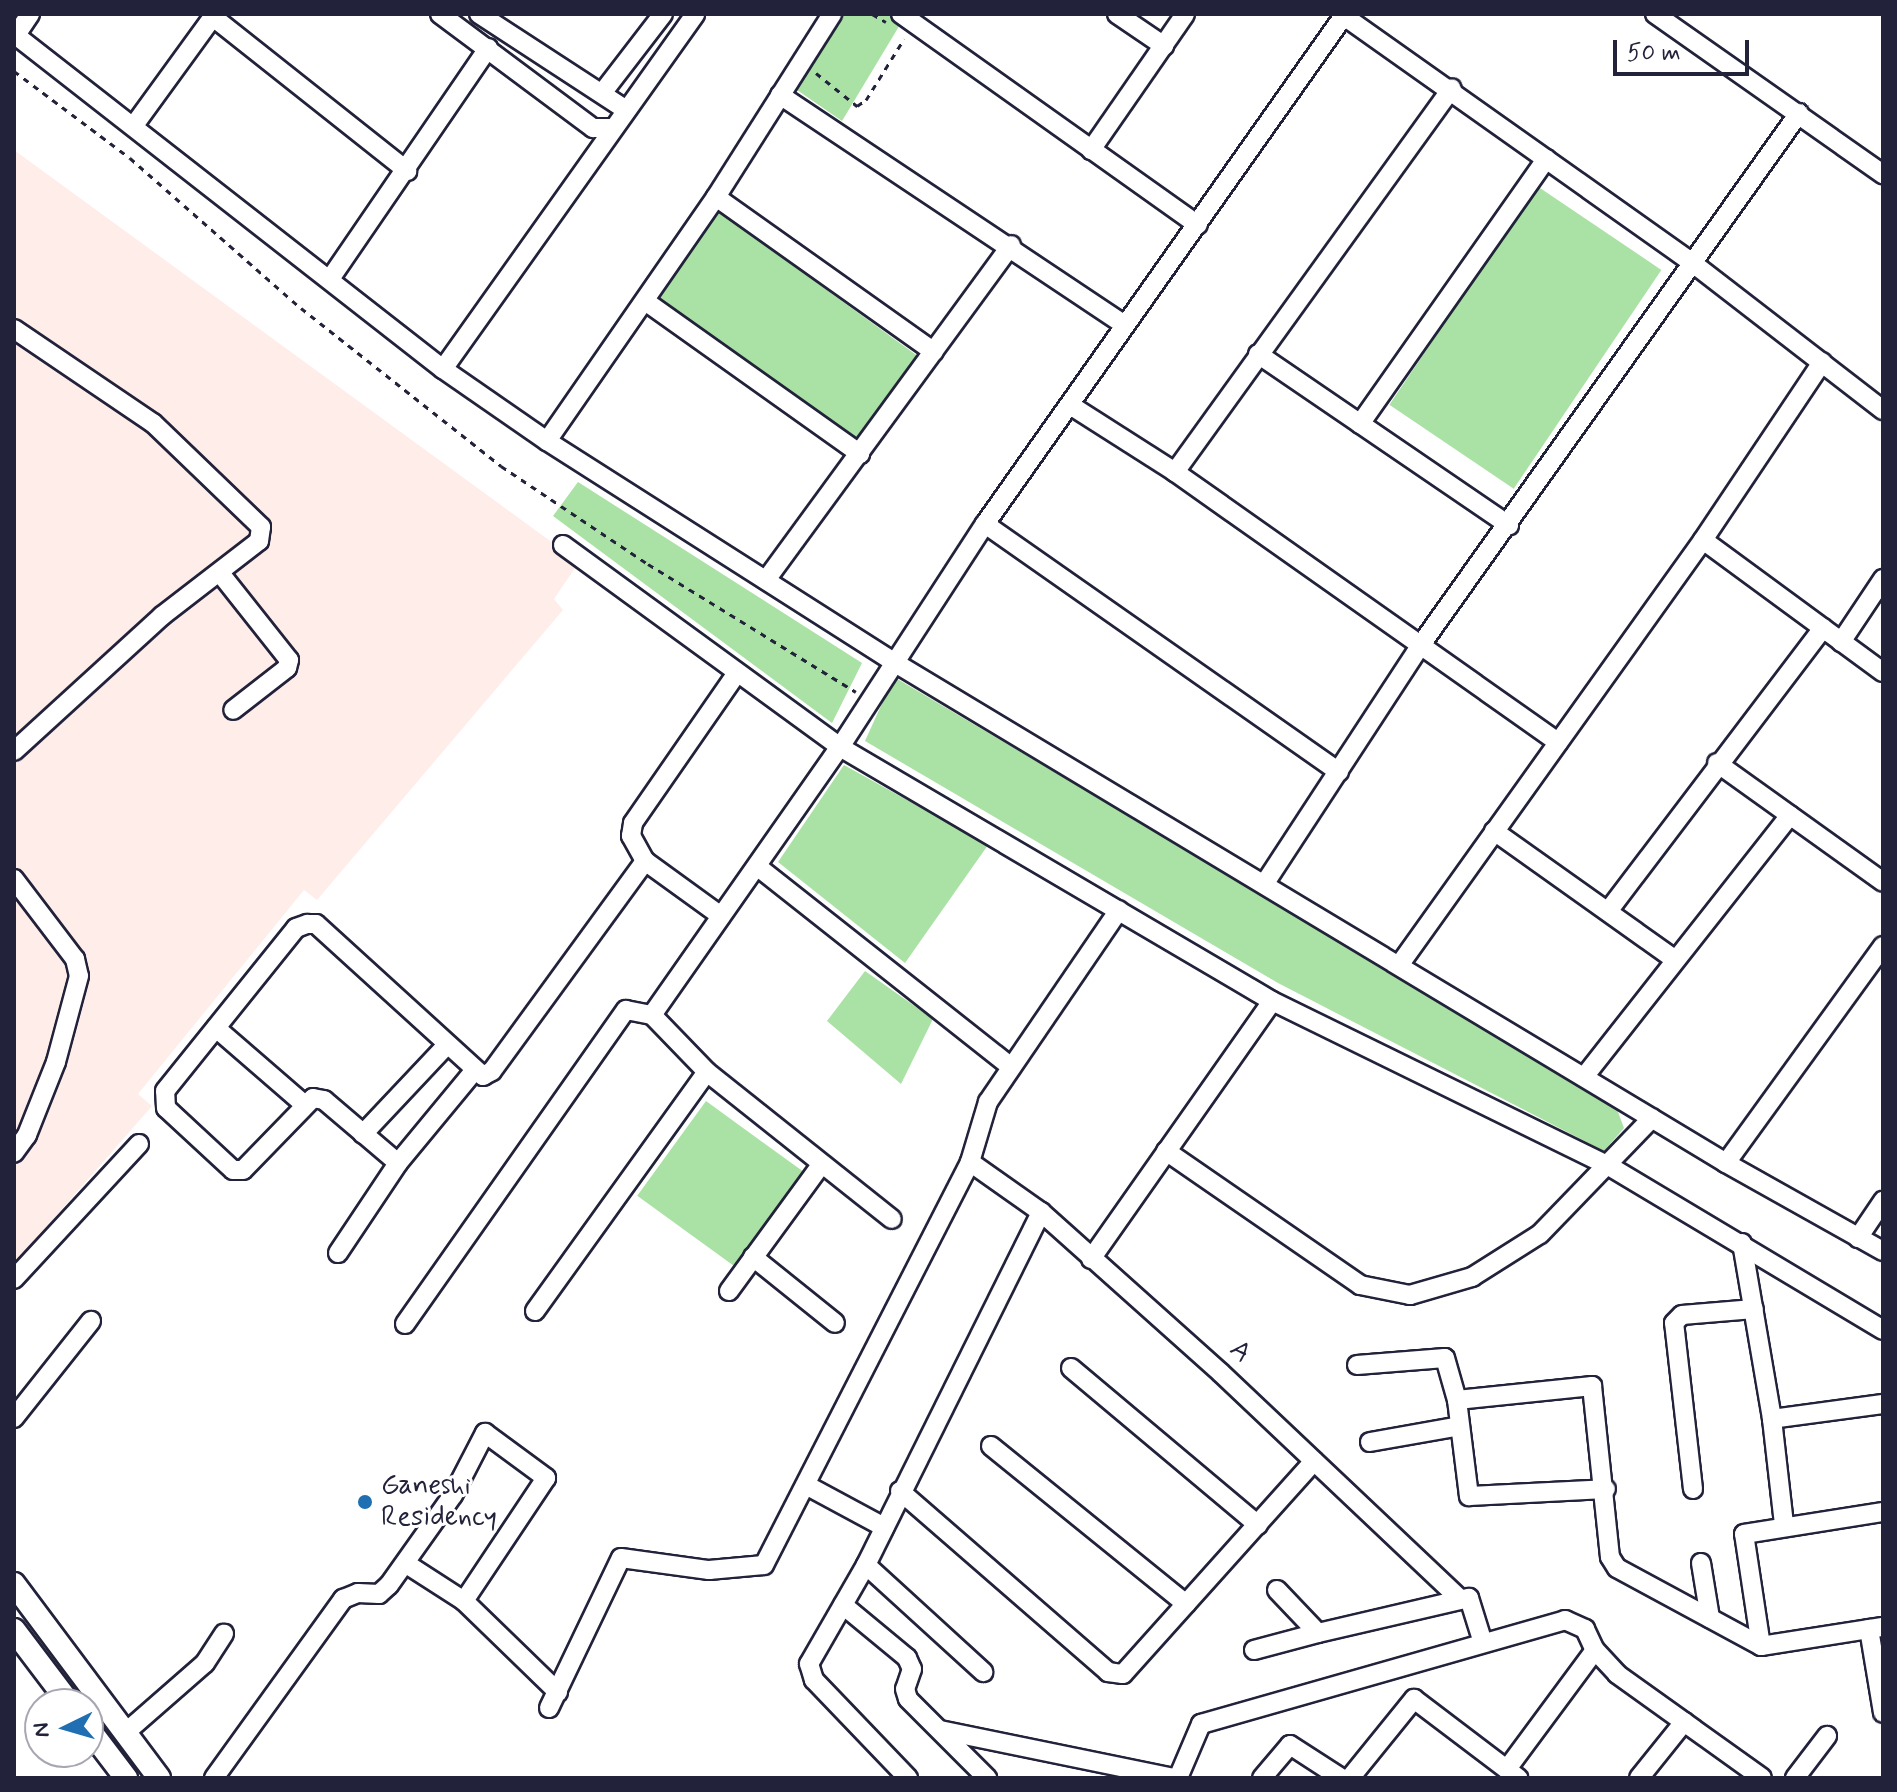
<!DOCTYPE html>
<style>
body{margin:0}
#map{position:relative;width:1897px;height:1792px;overflow:hidden;background:#fff;font-family:Mynerve,sans-serif}
div>[style]{position:absolute}
[style*='--x']{left:calc(var(--x)*1px);top:calc(var(--y)*1px);width:calc(var(--w)*1px);rotate:calc(var(--a)*1deg)}
.built>*{inset:0;background:#ffedea}
.green>*{inset:0;background:#aae1a4;transform-origin:0 0}
.path>*{height:3px;margin-top:-1.5px;transform-origin:0;background:repeating-linear-gradient(90deg,#22223b 0 6px,transparent 0 12px)}
.roads{filter:drop-shadow(2px 0 #22223b) drop-shadow(-2px 0 #22223b) drop-shadow(0 2px #22223b) drop-shadow(0 -2px #22223b)}
.minor>*{height:18px;margin:-9px;padding:0 9px;transform-origin:9px;border-radius:9px;background:#fff}
.major>*{height:22px;margin:-11px;padding:0 11px;transform-origin:11px;border-radius:11px;background:#fff}
.dots>*{width:22px;height:22px;translate:-50% -50%;box-sizing:border-box;border:4px solid #fff;border-radius:50%}
span{translate:-50% -50%;white-space:nowrap;text-align:center;line-height:1.15;-webkit-text-stroke:6px #fff;paint-order:stroke}
.street-label{font-size:28px;color:#22223b}
.poi-label{font-size:28px;color:#22223b}
.left{translate:0 -50%;text-align:left}
.frame{position:absolute;inset:0;border:16px solid #22223b;pointer-events:none}
.north{position:absolute;left:24px;top:1688px;width:80px;height:80px;box-sizing:border-box;background:#fff;border:2px solid #a7a7b1;border-radius:50%;rotate:265deg;font-size:22px;font-weight:700;line-height:32px;text-align:center;color:#22223b}
.north::after{content:'';display:block;margin:auto;width:28px;height:36px;background:#1f6fb2;clip-path:polygon(50% 0,100% 100%,50% 72%,0 100%)}
.scale{position:absolute;left:1613px;top:40px;width:136px;height:36px;box-sizing:border-box;border:4px solid #22223b;border-top:0;padding-left:10px;font-size:24px;line-height:28px;white-space:nowrap;color:#22223b;-webkit-text-stroke:6px #fff;paint-order:stroke}
</style>
<div id="map">
<div class="built">
<i style="clip-path:polygon(14px 150px,579px 562px,554px 599px,563px 610px,317px 900px,304px 890px,138px 1094px,152px 1106px,14px 1264px)"></i>
</div>
<div class="green">
<i style="clip-path:polygon(844px 14px,887px 14px,901px 23px,842px 121px,797px 90px)"></i>
<i style="left:1537px;top:186px;width:150px;height:264px;rotate:34deg"></i>
<i style="left:718px;top:211px;width:251px;height:110px;rotate:36deg"></i>
<i style="clip-path:polygon(578px 482px,862px 663px,832px 723px,553px 516px)"></i>
<i style="clip-path:polygon(894px 677px,1615px 1104px,1624px 1128px,1604px 1151px,1278px 983px,865px 741px)"></i>
<i style="clip-path:polygon(844px 765px,988px 845px,905px 963px,778px 862px)"></i>
<i style="clip-path:polygon(865px 971px,933px 1019px,901px 1084px,827px 1021px)"></i>
<i style="left:706px;top:1101px;width:121px;height:117px;rotate:36deg"></i>
</div>
<div class="path">
<i style="--x:872;--y:14;--w:16;--a:30"></i>
<i style="--x:14;--y:71;--w:145;--a:36.9"></i>
<i style="--x:130;--y:158;--w:227;--a:41.3"></i>
<i style="--x:301;--y:308;--w:255;--a:38.3"></i>
<i style="--x:501;--y:466;--w:177;--a:33.7"></i>
<i style="--x:648;--y:564;--w:244;--a:31.6"></i>
<i style="--x:816;--y:73;--w:53;--a:38.8"></i>
<i style="--x:857;--y:106;--w:11;--a:-34"></i>
<i style="--x:866;--y:100;--w:72;--a:-58.1"></i>
</div>
<div class="roads">
<div class="minor">
<i style="--x:440;--y:14;--w:191;--a:36.7"></i>
<i style="--x:593;--y:128;--w:17;--a:0"></i>
<i style="--x:479;--y:14;--w:176;--a:33.1"></i>
<i style="--x:901;--y:14;--w:364;--a:35.4"></i>
<i style="--x:1117;--y:14;--w:57;--a:34.2"></i>
<i style="--x:1341;--y:14;--w:428;--a:35.3"></i>
<i style="--x:1690;--y:261;--w:244;--a:37.7"></i>
<i style="--x:1655;--y:14;--w:279;--a:35.1"></i>
<i style="--x:213;--y:17;--w:248;--a:38.4"></i>
<i style="--x:14;--y:34;--w:544;--a:37.99"></i>
<i style="--x:443;--y:369;--w:126;--a:34.7"></i>
<i style="--x:547;--y:441;--w:409;--a:32.5"></i>
<i style="--x:892;--y:661;--w:973;--a:31.04"></i>
<i style="--x:1726;--y:1163;--w:180;--a:29.3"></i>
<i style="--x:16;--y:35;--w:25;--a:-56"></i>
<i style="--x:603;--y:92;--w:98;--a:-52.4"></i>
<i style="--x:780;--y:95;--w:413;--a:33.7"></i>
<i style="--x:135;--y:124;--w:136;--a:-54"></i>
<i style="--x:1091;--y:150;--w:165;--a:-55.3"></i>
<i style="--x:716;--y:197;--w:267;--a:35.4"></i>
<i style="--x:330;--y:279;--w:280;--a:-55.6"></i>
<i style="--x:645;--y:301;--w:264;--a:35.4"></i>
<i style="--x:14;--y:329;--w:168;--a:34.1"></i>
<i style="--x:153;--y:423;--w:150;--a:43.9"></i>
<i style="--x:261;--y:527;--w:14;--a:98"></i>
<i style="--x:259;--y:541;--w:123;--a:142.3"></i>
<i style="--x:162;--y:616;--w:200;--a:137.6"></i>
<i style="--x:1258;--y:354;--w:304;--a:34.3"></i>
<i style="--x:443;--y:369;--w:435;--a:-54.6"></i>
<i style="--x:1070;--y:405;--w:125;--a:32.5"></i>
<i style="--x:1175;--y:472;--w:469;--a:35.2"></i>
<i style="--x:1360;--y:424;--w:324;--a:-54.9"></i>
<i style="--x:547;--y:441;--w:297;--a:-55.3"></i>
<i style="--x:716;--y:197;--w:217;--a:-57.6"></i>
<i style="--x:1175;--y:472;--w:473;--a:-54.2"></i>
<i style="--x:985;--y:524;--w:432;--a:35"></i>
<i style="--x:1703;--y:540;--w:223;--a:36.3"></i>
<i style="--x:563;--y:545;--w:343;--a:36.1"></i>
<i style="--x:840;--y:747;--w:501;--a:30.45"></i>
<i style="--x:1272;--y:1001;--w:375;--a:26.1"></i>
<i style="--x:1609;--y:1166;--w:319;--a:30.9"></i>
<i style="--x:220;--y:573;--w:111;--a:51.6"></i>
<i style="--x:289;--y:660;--w:8;--a:104"></i>
<i style="--x:287;--y:668;--w:68;--a:142.1"></i>
<i style="--x:766;--y:580;--w:415;--a:-53.8"></i>
<i style="--x:1841;--y:642;--w:76;--a:-56.3"></i>
<i style="--x:1717;--y:763;--w:204;--a:35.6"></i>
<i style="--x:1494;--y:831;--w:219;--a:35.4"></i>
<i style="--x:758;--y:867;--w:321;--a:38.3"></i>
<i style="--x:14;--y:879;--w:101;--a:52.7"></i>
<i style="--x:75;--y:959;--w:17;--a:77"></i>
<i style="--x:79;--y:976;--w:89;--a:105"></i>
<i style="--x:56;--y:1062;--w:79;--a:111.7"></i>
<i style="--x:27;--y:1135;--w:22;--a:126"></i>
<i style="--x:1265;--y:883;--w:283;--a:-56.8"></i>
<i style="--x:1420;--y:646;--w:654;--a:-54.58"></i>
<i style="--x:1609;--y:910;--w:354;--a:-52.8"></i>
<i style="--x:721;--y:916;--w:94;--a:-144.1"></i>
<i style="--x:645;--y:861;--w:29;--a:-119"></i>
<i style="--x:631;--y:836;--w:13;--a:-81"></i>
<i style="--x:633;--y:823;--w:183;--a:-55.3"></i>
<i style="--x:1400;--y:964;--w:521;--a:-54.45"></i>
<i style="--x:1703;--y:540;--w:214;--a:-56.2"></i>
<i style="--x:652;--y:1015;--w:327;--a:-55"></i>
<i style="--x:840;--y:747;--w:266;--a:-57"></i>
<i style="--x:985;--y:524;--w:624;--a:-54.78"></i>
<i style="--x:216;--y:1028;--w:118;--a:40.9"></i>
<i style="--x:1584;--y:1077;--w:333;--a:-51.8"></i>
<i style="--x:363;--y:1134;--w:121;--a:-46.7"></i>
<i style="--x:1166;--y:1151;--w:236;--a:34.6"></i>
<i style="--x:1360;--y:1285;--w:51;--a:11.3"></i>
<i style="--x:1410;--y:1295;--w:65;--a:-16.2"></i>
<i style="--x:1472;--y:1277;--w:80;--a:-32.3"></i>
<i style="--x:1540;--y:1234;--w:161;--a:-46"></i>
<i style="--x:970;--y:1162;--w:87;--a:35.2"></i>
<i style="--x:1041;--y:1212;--w:241;--a:41.8"></i>
<i style="--x:1221;--y:1373;--w:328;--a:43.4"></i>
<i style="--x:398;--y:1163;--w:119;--a:-50.4"></i>
<i style="--x:1726;--y:1163;--w:268;--a:-54.1"></i>
<i style="--x:1858;--y:1238;--w:45;--a:-56"></i>
<i style="--x:1742;--y:1243;--w:179;--a:80.3"></i>
<i style="--x:1772;--y:1419;--w:107;--a:83.5"></i>
<i style="--x:338;--y:1253;--w:108;--a:-56.3"></i>
<i style="--x:398;--y:1163;--w:97;--a:-139.6"></i>
<i style="--x:324;--y:1100;--w:11;--a:-170"></i>
<i style="--x:313;--y:1098;--w:100;--a:134.2"></i>
<i style="--x:243;--y:1170;--w:10;--a:180"></i>
<i style="--x:233;--y:1170;--w:91;--a:-137.2"></i>
<i style="--x:166;--y:1108;--w:17;--a:-93"></i>
<i style="--x:165;--y:1091;--w:209;--a:-51.2"></i>
<i style="--x:296;--y:928;--w:12;--a:-20"></i>
<i style="--x:307;--y:924;--w:9;--a:0"></i>
<i style="--x:316;--y:924;--w:226;--a:42.3"></i>
<i style="--x:483;--y:1076;--w:10;--a:-29"></i>
<i style="--x:492;--y:1071;--w:260;--a:-53.9"></i>
<i style="--x:753;--y:1257;--w:105;--a:38.8"></i>
<i style="--x:1091;--y:1259;--w:315;--a:-54.9"></i>
<i style="--x:14;--y:1279;--w:184;--a:-47.2"></i>
<i style="--x:729;--y:1291;--w:156;--a:-53.9"></i>
<i style="--x:535;--y:1311;--w:294;--a:-54.3"></i>
<i style="--x:405;--y:1324;--w:384;--a:-54.9"></i>
<i style="--x:626;--y:1010;--w:26;--a:11"></i>
<i style="--x:652;--y:1015;--w:79;--a:46"></i>
<i style="--x:707;--y:1072;--w:236;--a:38.5"></i>
<i style="--x:1357;--y:1365;--w:88;--a:-4.5"></i>
<i style="--x:1445;--y:1358;--w:44;--a:74.1"></i>
<i style="--x:1457;--y:1400;--w:97;--a:82.9"></i>
<i style="--x:1469;--y:1496;--w:137;--a:-2.9"></i>
<i style="--x:1071;--y:1368;--w:244;--a:40"></i>
<i style="--x:1457;--y:1400;--w:136;--a:-5.9"></i>
<i style="--x:1592;--y:1386;--w:172;--a:84"></i>
<i style="--x:1610;--y:1557;--w:13;--a:58"></i>
<i style="--x:1617;--y:1568;--w:164;--a:28.4"></i>
<i style="--x:1761;--y:1646;--w:123;--a:-8.9"></i>
<i style="--x:14;--y:1418;--w:124;--a:-51.6"></i>
<i style="--x:1772;--y:1419;--w:112;--a:-7.7"></i>
<i style="--x:1370;--y:1442;--w:91;--a:-10.1"></i>
<i style="--x:991;--y:1446;--w:251;--a:39"></i>
<i style="--x:806;--y:1485;--w:89;--a:28.3"></i>
<i style="--x:1693;--y:1489;--w:167;--a:-96.5"></i>
<i style="--x:1674;--y:1323;--w:11;--a:-45"></i>
<i style="--x:1682;--y:1315;--w:72;--a:-4.8"></i>
<i style="--x:900;--y:1491;--w:276;--a:41"></i>
<i style="--x:1108;--y:1672;--w:15;--a:8"></i>
<i style="--x:1123;--y:1674;--w:286;--a:-48.1"></i>
<i style="--x:1701;--y:1563;--w:56;--a:80.7"></i>
<i style="--x:866;--y:1565;--w:159;--a:42.4"></i>
<i style="--x:1277;--y:1590;--w:59;--a:46.4"></i>
<i style="--x:1318;--y:1633;--w:155;--a:-13.1"></i>
<i style="--x:1469;--y:1598;--w:47;--a:72.7"></i>
<i style="--x:464;--y:1601;--w:131;--a:44.1"></i>
<i style="--x:843;--y:1605;--w:83;--a:39.6"></i>
<i style="--x:907;--y:1658;--w:12;--a:66"></i>
<i style="--x:912;--y:1669;--w:21;--a:109"></i>
<i style="--x:905;--y:1689;--w:10;--a:73"></i>
<i style="--x:908;--y:1699;--w:112;--a:45"></i>
<i style="--x:1869;--y:1629;--w:85;--a:80.5"></i>
<i style="--x:1761;--y:1646;--w:113;--a:-98.6"></i>
<i style="--x:1744;--y:1534;--w:141;--a:-9"></i>
<i style="--x:1254;--y:1650;--w:66;--a:-14.9"></i>
<i style="--x:549;--y:1708;--w:166;--a:-64.4"></i>
<i style="--x:621;--y:1558;--w:89;--a:7.8"></i>
<i style="--x:709;--y:1570;--w:55;--a:-5.2"></i>
<i style="--x:764;--y:1565;--w:453;--a:-62.9"></i>
<i style="--x:970;--y:1162;--w:63;--a:-73.3"></i>
<i style="--x:988;--y:1102;--w:232;--a:-55.7"></i>
<i style="--x:940;--y:1730;--w:239;--a:11.6"></i>
<i style="--x:125;--y:1733;--w:106;--a:-41.2"></i>
<i style="--x:205;--y:1663;--w:35;--a:-57"></i>
<i style="--x:1507;--y:1769;--w:148;--a:-53.5"></i>
<i style="--x:214;--y:1778;--w:221;--a:-54.2"></i>
<i style="--x:343;--y:1599;--w:16;--a:-22"></i>
<i style="--x:358;--y:1593;--w:21;--a:3"></i>
<i style="--x:379;--y:1594;--w:13;--a:-42"></i>
<i style="--x:389;--y:1585;--w:110;--a:-54.6"></i>
<i style="--x:453;--y:1495;--w:70;--a:-62.7"></i>
<i style="--x:485;--y:1433;--w:76;--a:36.4"></i>
<i style="--x:546;--y:1478;--w:148;--a:123.7"></i>
<i style="--x:464;--y:1601;--w:70;--a:-147.2"></i>
<i style="--x:908;--y:1778;--w:136;--a:-133.8"></i>
<i style="--x:814;--y:1680;--w:17;--a:-107"></i>
<i style="--x:809;--y:1664;--w:114;--a:-60.1"></i>
<i style="--x:866;--y:1565;--w:394;--a:-63.6"></i>
<i style="--x:1178;--y:1778;--w:59;--a:-66.9"></i>
<i style="--x:1201;--y:1724;--w:379;--a:-15.9"></i>
<i style="--x:1565;--y:1620;--w:22;--a:24"></i>
<i style="--x:1585;--y:1629;--w:23;--a:65"></i>
<i style="--x:1595;--y:1650;--w:33;--a:47"></i>
<i style="--x:1617;--y:1674;--w:178;--a:35.6"></i>
<i style="--x:1262;--y:1778;--w:43;--a:-49.7"></i>
<i style="--x:1290;--y:1745;--w:61;--a:32.9"></i>
<i style="--x:1350;--y:1778;--w:102;--a:-51"></i>
<i style="--x:1414;--y:1699;--w:131;--a:37.2"></i>
<i style="--x:1639;--y:1778;--w:72;--a:-51.2"></i>
<i style="--x:1795;--y:1778;--w:53;--a:-52.7"></i>
</div>
<div class="major">
<i style="--x:14;--y:1584;--w:242;--a:53.2"></i>
<i style="--x:14;--y:1630;--w:93;--a:52.9"></i>
<i style="--x:88;--y:1728;--w:63;--a:52.8"></i>
</div>
</div>
<div class="dots">
<i style="left:365px;top:1502px;background:#1f6fb2"></i>
</div>
<div class="street-label">
<span style="left:1240px;top:1352px;rotate:42deg">A</span>
</div>
<div class="poi-label">
<span class="left" style="left:381px;top:1502px">Ganeshi<br>Residency</span>
</div>
<div class="frame"></div>
<div class="north">N</div>
<div class="scale">50 m</div>
</div>
